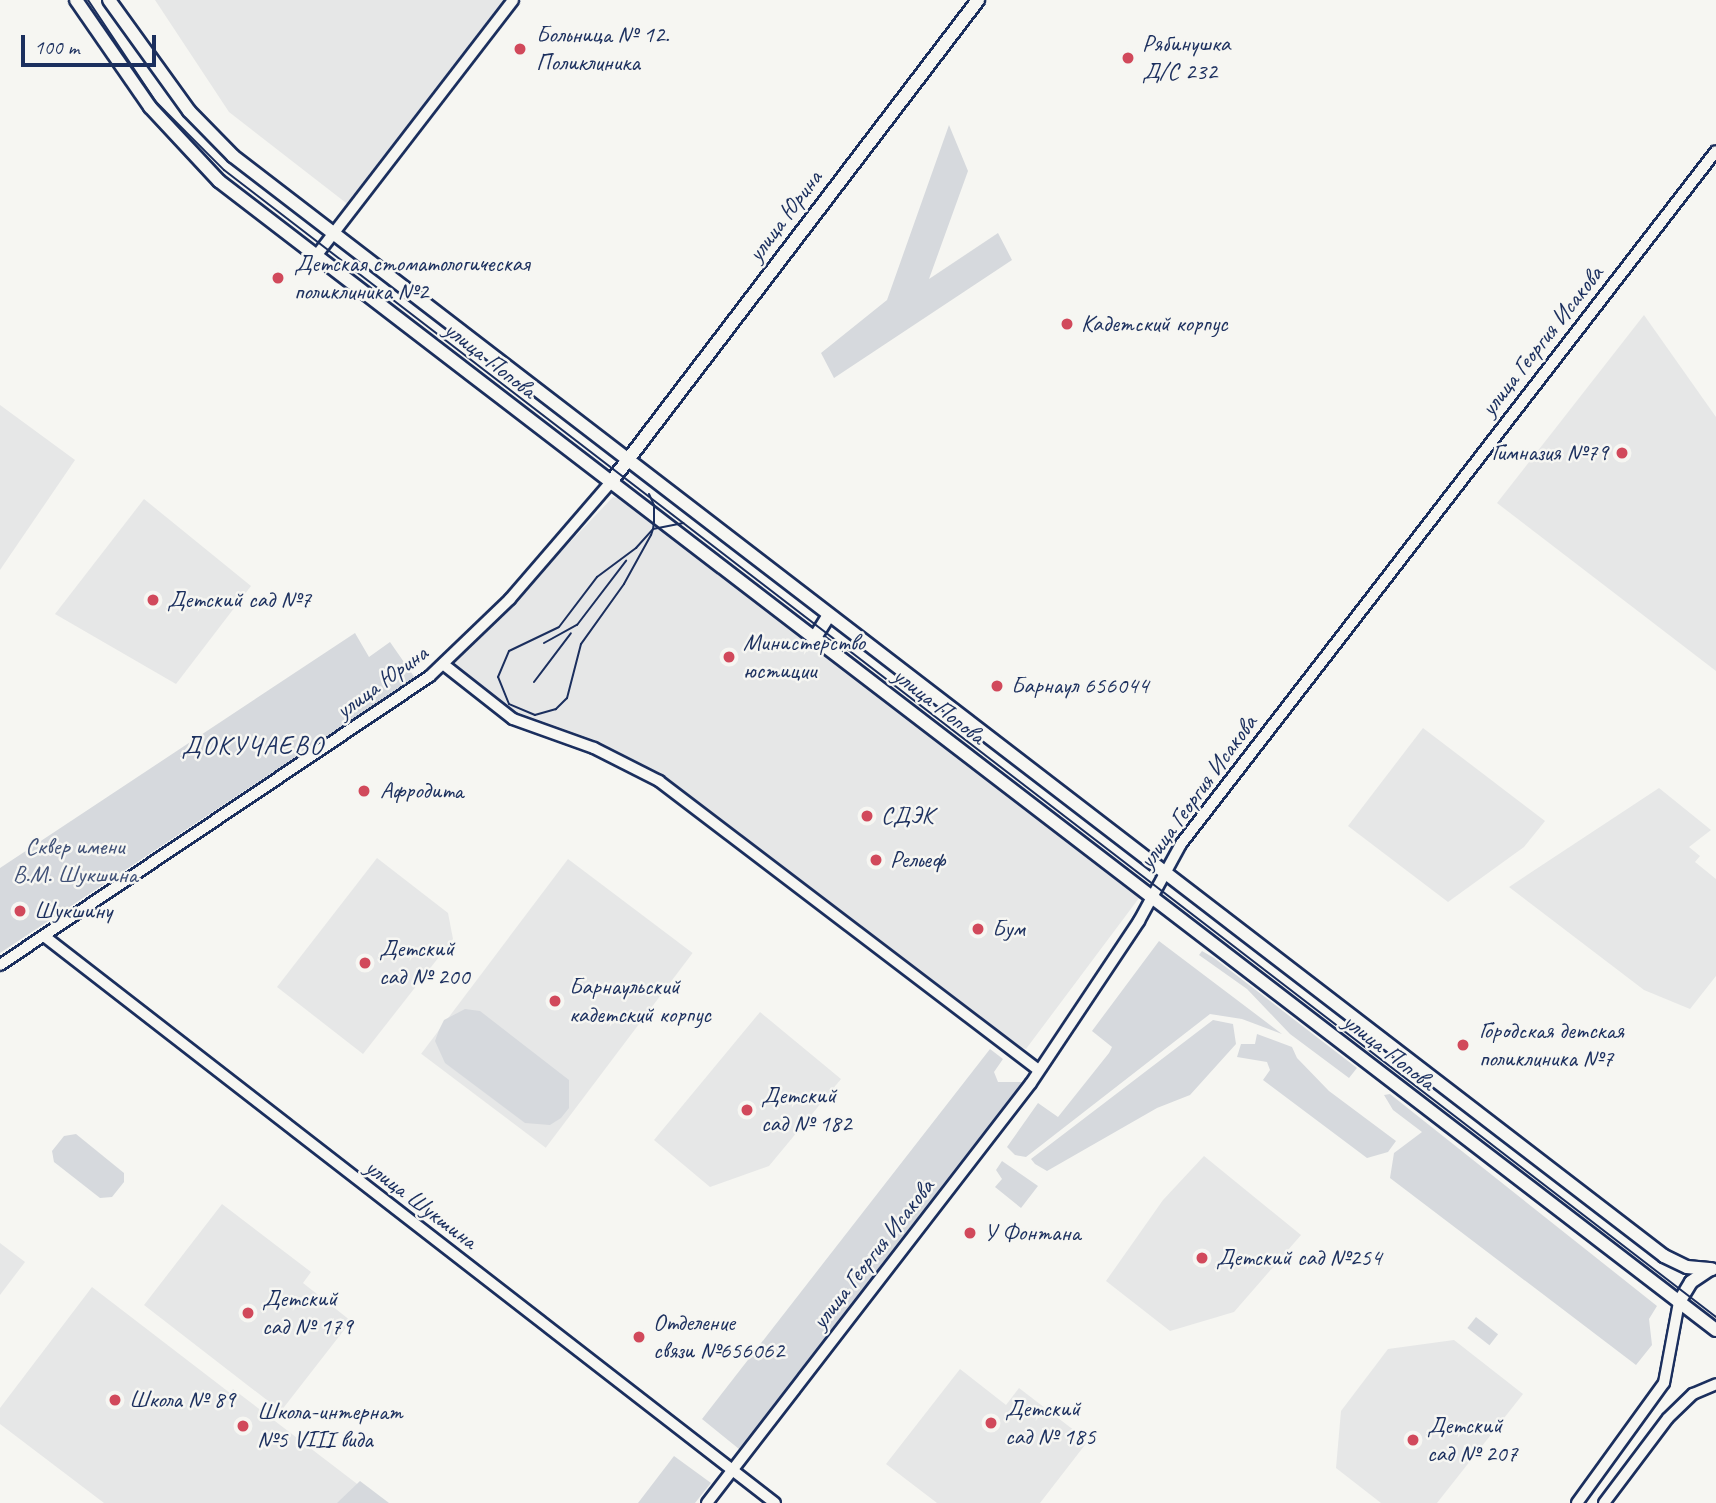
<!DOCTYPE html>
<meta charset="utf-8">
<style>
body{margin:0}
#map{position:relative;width:1716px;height:1503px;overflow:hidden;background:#f6f6f2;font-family:Caveat,sans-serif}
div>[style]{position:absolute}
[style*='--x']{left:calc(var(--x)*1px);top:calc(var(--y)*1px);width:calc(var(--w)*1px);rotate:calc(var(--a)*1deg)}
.built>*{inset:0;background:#e6e7e7;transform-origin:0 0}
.green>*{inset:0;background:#d6d9dd;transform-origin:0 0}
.roads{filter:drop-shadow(2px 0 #1b2f5e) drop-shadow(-2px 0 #1b2f5e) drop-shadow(0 2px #1b2f5e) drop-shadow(0 -2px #1b2f5e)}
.minor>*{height:10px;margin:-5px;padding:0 5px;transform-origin:5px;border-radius:5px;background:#f6f6f2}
.major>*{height:12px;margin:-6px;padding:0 6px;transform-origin:6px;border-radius:6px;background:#f6f6f2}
.tram>*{height:2px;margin:-1px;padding:0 1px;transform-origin:1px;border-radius:1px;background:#1b2f5e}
.dots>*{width:19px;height:19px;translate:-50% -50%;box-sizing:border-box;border:4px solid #f6f6f2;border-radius:50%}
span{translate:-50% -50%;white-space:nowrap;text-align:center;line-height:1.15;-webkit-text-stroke:5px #f6f6f2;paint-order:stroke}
.poi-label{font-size:24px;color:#1b2f5e}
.left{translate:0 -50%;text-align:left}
.right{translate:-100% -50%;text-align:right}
.street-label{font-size:24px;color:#1b2f5e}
.park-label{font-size:24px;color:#405177}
.neighbourhood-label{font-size:26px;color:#1b2f5e;letter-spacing:2px}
.scale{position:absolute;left:21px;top:35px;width:135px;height:32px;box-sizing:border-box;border:4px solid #1b2f5e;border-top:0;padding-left:9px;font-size:21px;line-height:24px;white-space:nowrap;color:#1b2f5e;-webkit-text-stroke:5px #f6f6f2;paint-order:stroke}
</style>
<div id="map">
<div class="built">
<i style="clip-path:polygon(155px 0,507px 0,350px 206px,229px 112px)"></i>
<i style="clip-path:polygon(1644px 315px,1716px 417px,1716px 671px,1497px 503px)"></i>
<i style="clip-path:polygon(0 405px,75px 460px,0 570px)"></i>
<i style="clip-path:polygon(613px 497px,622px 499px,1139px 898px,1026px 1049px,1004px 1040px,691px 799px,600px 743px,514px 718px,452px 666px)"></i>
<i style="clip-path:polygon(144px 499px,251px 586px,176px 684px,55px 614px)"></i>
<i style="clip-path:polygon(1423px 728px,1545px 821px,1524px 847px,1448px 902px,1348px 826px)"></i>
<i style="clip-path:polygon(1659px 788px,1711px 830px,1689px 847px,1700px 856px,1695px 862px,1716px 879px,1716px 976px,1690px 1009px,1644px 990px,1509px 887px)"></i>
<i style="clip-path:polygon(377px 858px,448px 913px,453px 939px,363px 1054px,277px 987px)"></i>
<i style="left:568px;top:859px;width:156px;height:244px;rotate:37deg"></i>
<i style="clip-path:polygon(760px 1012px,841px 1079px,769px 1166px,710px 1187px,654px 1140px)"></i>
<i style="clip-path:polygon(1204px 1156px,1301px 1235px,1234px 1312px,1170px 1331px,1106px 1281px,1163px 1200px)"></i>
<i style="clip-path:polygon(222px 1204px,311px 1272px,303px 1283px,351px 1321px,281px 1411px,144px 1305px)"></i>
<i style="clip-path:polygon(0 1243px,25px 1262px,0 1295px)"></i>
<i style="clip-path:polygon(92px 1287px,230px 1393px,233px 1389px,382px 1503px,104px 1503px,0 1424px,0 1408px)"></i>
<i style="clip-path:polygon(1454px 1340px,1523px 1394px,1437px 1503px,1381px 1503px,1336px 1468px,1341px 1411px,1388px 1349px)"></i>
<i style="clip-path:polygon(960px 1369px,1006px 1405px,1019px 1388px,1088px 1441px,1040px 1503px,937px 1503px,886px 1464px)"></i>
</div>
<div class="green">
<i style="clip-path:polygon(949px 125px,968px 171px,929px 279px,998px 233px,1012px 260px,834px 378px,821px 353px,887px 300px)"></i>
<i style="clip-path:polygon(355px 633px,369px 657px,390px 642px,415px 678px,0 953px,0 868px)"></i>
<i style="clip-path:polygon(1159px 941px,1282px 1034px,1242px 1019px,1210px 1014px,1026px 1157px,1015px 1155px,1007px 1147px,1038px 1103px,1058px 1117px,1109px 1053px,1112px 1047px,1092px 1031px)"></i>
<i style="clip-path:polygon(1202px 951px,1214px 958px,1357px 1068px,1349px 1078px,1290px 1034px,1247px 989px,1199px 955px)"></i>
<i style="clip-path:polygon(465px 1009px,480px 1011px,569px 1080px,569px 1108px,561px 1118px,550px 1125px,525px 1123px,445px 1063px,435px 1041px,439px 1030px,444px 1020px)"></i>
<i style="clip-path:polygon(1213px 1020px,1233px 1024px,1236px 1044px,1190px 1095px,1157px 1108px,1047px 1171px,1035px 1164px,1031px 1159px)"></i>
<i style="clip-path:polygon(1257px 1034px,1292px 1047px,1297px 1058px,1329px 1091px,1396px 1141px,1388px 1152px,1367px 1158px,1263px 1080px,1270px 1070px,1267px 1062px,1237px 1057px,1241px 1044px,1255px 1044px)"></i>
<i style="clip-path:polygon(990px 1049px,1003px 1059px,994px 1072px,998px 1082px,1022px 1082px,739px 1449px,702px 1419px)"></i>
<i style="clip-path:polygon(1390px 1094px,1657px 1306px,1649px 1319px,1652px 1345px,1636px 1365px,1390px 1178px,1394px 1153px,1422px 1132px,1393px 1110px,1384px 1095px)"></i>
<i style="clip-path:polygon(76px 1134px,124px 1173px,124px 1182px,112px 1197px,100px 1198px,54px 1162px,52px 1151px,64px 1136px)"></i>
<i style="clip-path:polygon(1002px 1161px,1038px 1186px,1021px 1208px,995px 1187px,1002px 1179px,996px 1170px)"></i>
<i style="left:1476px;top:1317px;width:28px;height:14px;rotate:38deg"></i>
<i style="clip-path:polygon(674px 1456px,711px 1483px,695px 1503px,638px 1503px)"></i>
<i style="clip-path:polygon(360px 1481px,389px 1503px,337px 1503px)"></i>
</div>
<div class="roads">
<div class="minor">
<i style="--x:316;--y:256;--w:323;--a:-52.4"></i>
<i style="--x:443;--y:664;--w:89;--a:38.2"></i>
<i style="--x:513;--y:719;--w:86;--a:19.7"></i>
<i style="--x:594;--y:748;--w:73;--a:26.9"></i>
<i style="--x:659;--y:781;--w:477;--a:37.3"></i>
<i style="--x:44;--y:936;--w:925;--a:37.8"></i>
<i style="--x:0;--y:965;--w:518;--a:-33.9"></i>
<i style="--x:430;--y:676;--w:111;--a:-43.9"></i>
<i style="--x:510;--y:599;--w:155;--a:-49.2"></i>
<i style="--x:707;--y:1503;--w:530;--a:-52.35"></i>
<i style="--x:1031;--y:1083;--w:195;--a:-56.3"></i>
<i style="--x:1139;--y:921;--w:88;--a:-61.4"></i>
<i style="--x:1181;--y:844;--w:875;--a:-52.33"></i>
<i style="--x:1577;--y:1503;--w:148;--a:-54.1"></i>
<i style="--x:1664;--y:1383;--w:82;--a:-79.5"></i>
<i style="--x:1604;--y:1503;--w:106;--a:-53"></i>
<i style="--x:1668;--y:1418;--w:35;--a:-44"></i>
<i style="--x:1693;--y:1394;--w:25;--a:-23"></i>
</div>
<div class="major">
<i style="--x:76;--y:0;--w:130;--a:55.3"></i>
<i style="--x:150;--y:107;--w:101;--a:47"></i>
<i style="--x:219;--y:181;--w:1887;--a:37.51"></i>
<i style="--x:109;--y:0;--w:137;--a:54.2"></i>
<i style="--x:189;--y:111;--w:63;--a:45.6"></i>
<i style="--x:233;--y:156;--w:1805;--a:37.55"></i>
<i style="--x:1664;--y:1256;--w:25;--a:26"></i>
<i style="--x:1687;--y:1267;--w:25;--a:5"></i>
<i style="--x:611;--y:482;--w:606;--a:-52.71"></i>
<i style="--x:814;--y:639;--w:28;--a:-58"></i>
<i style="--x:1679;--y:1302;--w:23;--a:-59"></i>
<i style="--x:1691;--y:1282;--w:22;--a:-34"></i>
</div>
</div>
<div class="tram">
<i style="--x:88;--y:0;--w:123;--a:56.3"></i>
<i style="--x:156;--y:102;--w:96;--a:45"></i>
<i style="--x:224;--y:170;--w:1882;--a:37.55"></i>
<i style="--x:649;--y:494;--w:12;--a:66"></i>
<i style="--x:654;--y:505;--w:17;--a:90"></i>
<i style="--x:654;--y:522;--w:7;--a:98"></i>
<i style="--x:653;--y:529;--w:6;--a:108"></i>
<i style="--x:651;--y:535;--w:56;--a:118.9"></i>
<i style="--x:624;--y:584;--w:74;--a:125.6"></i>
<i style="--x:581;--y:644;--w:56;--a:104.5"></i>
<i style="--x:567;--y:698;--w:16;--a:135"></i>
<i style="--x:556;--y:709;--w:22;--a:164"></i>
<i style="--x:535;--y:715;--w:28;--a:-157"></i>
<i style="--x:509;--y:704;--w:29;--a:-112"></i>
<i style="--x:498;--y:677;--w:28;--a:-67"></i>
<i style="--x:509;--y:651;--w:55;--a:-25.6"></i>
<i style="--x:559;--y:627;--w:63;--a:-52.8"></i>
<i style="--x:597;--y:577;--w:49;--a:-36.6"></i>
<i style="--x:636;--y:548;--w:25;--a:-48"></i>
<i style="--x:653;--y:529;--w:31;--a:-11"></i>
<i style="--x:544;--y:643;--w:38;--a:-29"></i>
<i style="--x:577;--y:625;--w:81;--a:-52.6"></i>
<i style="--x:534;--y:682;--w:61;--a:-52.9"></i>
</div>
<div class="dots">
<i style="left:520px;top:49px;background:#d1495b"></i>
<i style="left:1128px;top:58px;background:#d1495b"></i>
<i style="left:278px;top:278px;background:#d1495b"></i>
<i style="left:1067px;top:324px;background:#d1495b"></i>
<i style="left:1622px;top:453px;background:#d1495b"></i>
<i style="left:153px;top:600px;background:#d1495b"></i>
<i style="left:729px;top:657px;background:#d1495b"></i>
<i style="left:997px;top:686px;background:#d1495b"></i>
<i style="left:364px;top:791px;background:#d1495b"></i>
<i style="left:867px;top:816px;background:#d1495b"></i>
<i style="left:876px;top:860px;background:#d1495b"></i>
<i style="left:20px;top:911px;background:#d1495b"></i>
<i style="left:978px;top:929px;background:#d1495b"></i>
<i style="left:365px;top:963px;background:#d1495b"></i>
<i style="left:555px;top:1001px;background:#d1495b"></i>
<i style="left:1463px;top:1045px;background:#d1495b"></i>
<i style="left:747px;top:1110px;background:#d1495b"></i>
<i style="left:970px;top:1233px;background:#d1495b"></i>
<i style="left:1202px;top:1258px;background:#d1495b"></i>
<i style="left:248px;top:1313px;background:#d1495b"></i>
<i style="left:639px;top:1337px;background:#d1495b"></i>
<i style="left:115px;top:1400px;background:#d1495b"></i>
<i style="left:991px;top:1423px;background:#d1495b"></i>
<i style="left:243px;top:1426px;background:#d1495b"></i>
<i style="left:1413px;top:1440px;background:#d1495b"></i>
</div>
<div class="poi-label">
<span class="left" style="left:536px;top:49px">Больница № 12.<br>Поликлиника</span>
<span class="left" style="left:1142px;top:58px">Рябинушка<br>Д/С 232</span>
<span class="left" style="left:294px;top:278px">Детская стоматологическая<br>поликлиника №2</span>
<span class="left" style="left:1081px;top:324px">Кадетский корпус</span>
<span class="right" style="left:1608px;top:453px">Гимназия №79</span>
<span class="left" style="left:167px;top:600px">Детский сад №7</span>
<span class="left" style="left:743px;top:657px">Министерство<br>юстиции</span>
<span class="left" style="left:1011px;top:686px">Барнаул 656044</span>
<span class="left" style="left:380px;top:791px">Афродита</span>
<span class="left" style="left:881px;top:816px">СДЭК</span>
<span class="left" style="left:890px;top:860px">Рельеф</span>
<span class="left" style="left:34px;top:911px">Шукшину</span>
<span class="left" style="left:992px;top:929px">Бум</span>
<span class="left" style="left:379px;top:963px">Детский<br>сад № 200</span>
<span class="left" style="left:569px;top:1001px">Барнаульский<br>кадетский корпус</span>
<span class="left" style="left:1479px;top:1045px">Городская детская<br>поликлиника №7</span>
<span class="left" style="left:761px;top:1110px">Детский<br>сад № 182</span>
<span class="left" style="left:984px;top:1233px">У Фонтана</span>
<span class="left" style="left:1216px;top:1258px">Детский сад №254</span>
<span class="left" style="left:262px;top:1313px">Детский<br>сад № 179</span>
<span class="left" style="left:653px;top:1337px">Отделение<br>связи №656062</span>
<span class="left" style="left:129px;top:1400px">Школа № 89</span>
<span class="left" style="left:1005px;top:1423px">Детский<br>сад № 185</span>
<span class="left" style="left:257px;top:1426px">Школа-интернат<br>№5 VIII вида</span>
<span class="left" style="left:1427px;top:1440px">Детский<br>сад № 207</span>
</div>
<div class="street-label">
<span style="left:785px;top:216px;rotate:-53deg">улица Юрина</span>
<span style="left:1542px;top:341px;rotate:-52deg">улица Георгия Исакова</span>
<span style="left:490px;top:360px;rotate:38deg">улица Попова</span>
<span style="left:382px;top:682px;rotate:-36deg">улица Юрина</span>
<span style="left:939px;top:706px;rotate:38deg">улица Попова</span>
<span style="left:1198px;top:792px;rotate:-54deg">улица Георгия Исакова</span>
<span style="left:1389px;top:1052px;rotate:38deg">улица Попова</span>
<span style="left:421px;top:1204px;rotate:37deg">улица Шукшина</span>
<span style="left:873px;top:1254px;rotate:-52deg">улица Георгия Исакова</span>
</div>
<div class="park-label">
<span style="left:75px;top:861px">Сквер имени<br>В.М. Шукшина</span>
</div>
<div class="neighbourhood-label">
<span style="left:253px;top:746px">ДОКУЧАЕВО</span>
</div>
<div class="scale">100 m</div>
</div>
